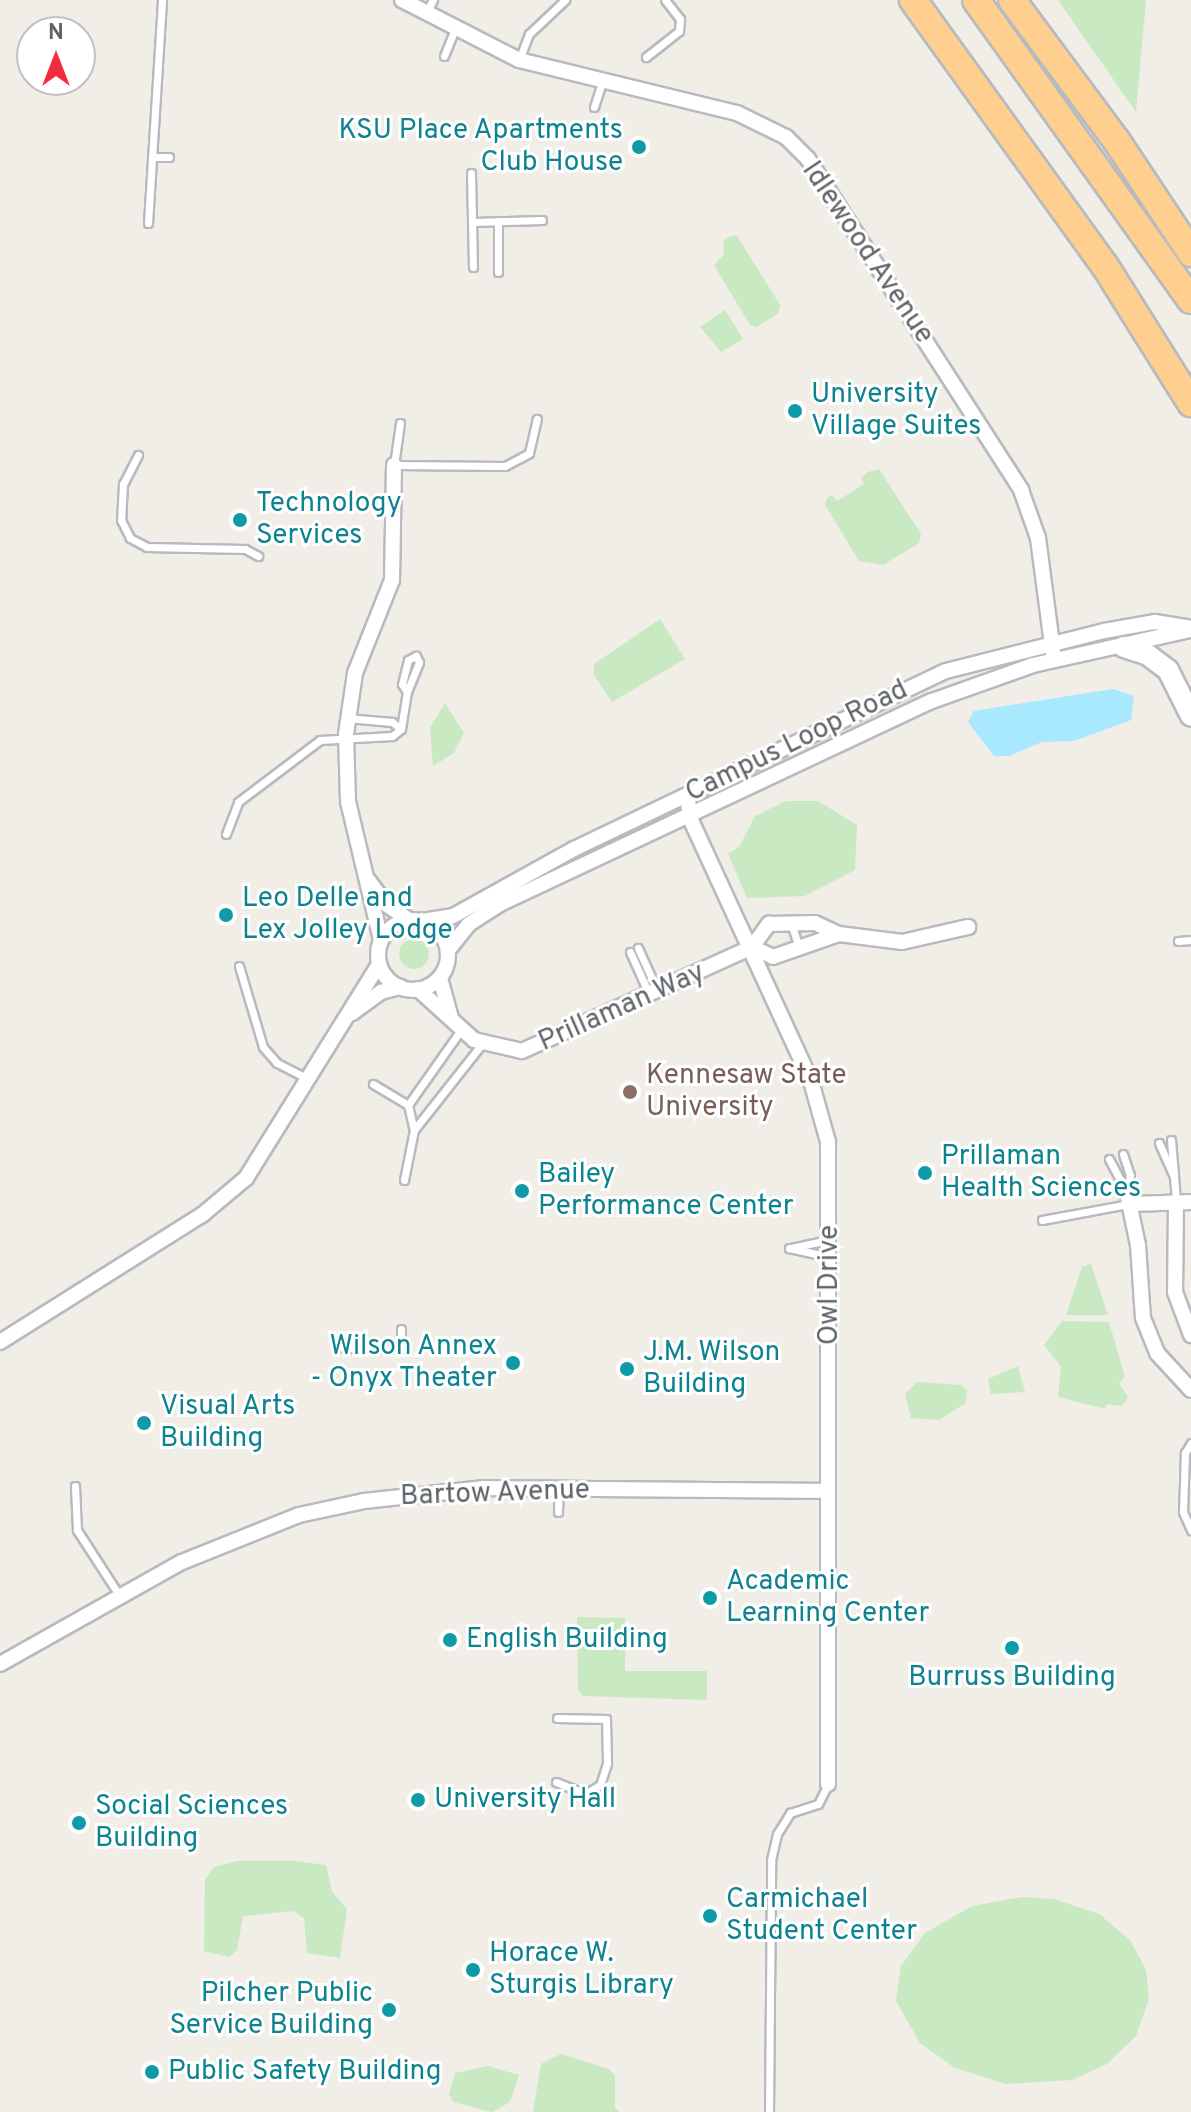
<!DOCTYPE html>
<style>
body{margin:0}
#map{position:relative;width:1191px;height:2112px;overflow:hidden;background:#f1ede7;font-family:Overpass,sans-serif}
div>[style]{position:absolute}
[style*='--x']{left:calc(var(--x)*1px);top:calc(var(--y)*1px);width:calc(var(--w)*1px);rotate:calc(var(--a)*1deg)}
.green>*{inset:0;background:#c9e9c2}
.round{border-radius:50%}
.water>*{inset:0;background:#a8e9ff}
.roads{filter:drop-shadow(2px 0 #b7babe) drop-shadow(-2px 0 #b7babe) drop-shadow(0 2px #b7babe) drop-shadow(0 -2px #b7babe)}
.lane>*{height:7px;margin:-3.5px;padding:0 3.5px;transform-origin:3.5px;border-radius:3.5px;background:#fff}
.street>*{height:14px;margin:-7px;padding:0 7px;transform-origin:7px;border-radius:7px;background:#fff}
.street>.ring{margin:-7px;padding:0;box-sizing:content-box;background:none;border:14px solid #fff;border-radius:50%}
.secondary>*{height:20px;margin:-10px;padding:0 10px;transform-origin:10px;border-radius:10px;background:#fff}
.highway>*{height:26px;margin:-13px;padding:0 13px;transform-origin:13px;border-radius:13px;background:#ffcf8f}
.dots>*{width:22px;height:22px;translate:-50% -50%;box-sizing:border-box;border:4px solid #fff;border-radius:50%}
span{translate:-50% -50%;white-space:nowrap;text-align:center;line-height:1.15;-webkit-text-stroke:6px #fff;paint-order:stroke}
.culture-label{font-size:28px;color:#0d838f}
.right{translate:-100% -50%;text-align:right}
.left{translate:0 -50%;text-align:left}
.street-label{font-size:28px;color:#5e6468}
.education-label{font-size:28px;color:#785e54}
.north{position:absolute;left:16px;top:16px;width:80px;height:80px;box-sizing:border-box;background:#fff;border:2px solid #bfc1c3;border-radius:50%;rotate:0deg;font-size:22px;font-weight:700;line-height:32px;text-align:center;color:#5e6468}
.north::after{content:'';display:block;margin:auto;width:28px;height:36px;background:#f22c3f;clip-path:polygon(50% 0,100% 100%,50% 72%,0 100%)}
</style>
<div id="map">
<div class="green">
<i style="clip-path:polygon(1058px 0,1146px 0,1136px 112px)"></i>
<i style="clip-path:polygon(731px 236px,737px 236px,780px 305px,778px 314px,756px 327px,750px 325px,714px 265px,724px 254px,723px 241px)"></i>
<i style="clip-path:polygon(725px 310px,743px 339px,721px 352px,700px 327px)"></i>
<i style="clip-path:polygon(879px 469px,921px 534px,919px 543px,883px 565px,859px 561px,825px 505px,827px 498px,832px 495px,837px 501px,864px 484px,861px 478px,868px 472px)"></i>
<i style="clip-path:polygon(660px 619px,685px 659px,612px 702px,594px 675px,594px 664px)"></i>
<i style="clip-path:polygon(445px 703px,464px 733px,454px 753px,433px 766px,430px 728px)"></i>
<i style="clip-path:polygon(786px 801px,818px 801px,857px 825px,855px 870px,805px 896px,747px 898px,728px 854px,739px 847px,755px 816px)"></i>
<i class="round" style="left:399px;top:939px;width:30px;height:30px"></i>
<i style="clip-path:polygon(1091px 1264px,1108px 1315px,1066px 1315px,1082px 1267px)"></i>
<i style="clip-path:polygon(1062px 1321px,1109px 1322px,1125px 1377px,1119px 1383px,1128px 1397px,1122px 1406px,1107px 1404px,1105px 1409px,1058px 1397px,1061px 1367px,1044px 1345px)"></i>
<i style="clip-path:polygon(1018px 1366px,1025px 1392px,991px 1394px,988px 1379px)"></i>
<i style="clip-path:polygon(917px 1382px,961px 1385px,967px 1391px,966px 1403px,939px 1420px,911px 1418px,905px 1394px)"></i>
<i style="clip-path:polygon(577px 1617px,625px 1618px,625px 1671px,707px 1671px,707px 1700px,583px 1696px,578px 1690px)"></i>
<i style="clip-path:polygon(295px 1861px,326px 1865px,332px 1892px,347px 1909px,340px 1958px,307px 1953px,304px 1918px,293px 1911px,243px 1916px,237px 1950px,229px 1957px,204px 1951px,205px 1880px,214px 1867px,237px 1861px)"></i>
<i style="clip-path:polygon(1022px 1897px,1054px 1899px,1099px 1914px,1130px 1940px,1146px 1970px,1149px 1999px,1136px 2036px,1107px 2064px,1072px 2080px,1006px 2084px,955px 2068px,920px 2043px,896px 2001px,901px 1966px,925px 1933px,972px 1906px)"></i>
<i style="clip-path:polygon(561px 2054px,609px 2069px,615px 2076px,615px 2108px,620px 2112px,533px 2112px,541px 2064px)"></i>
<i style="clip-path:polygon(488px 2066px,519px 2075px,510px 2102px,492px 2112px,453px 2102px,449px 2094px,455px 2073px)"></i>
</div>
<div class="water">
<i style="clip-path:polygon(1113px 689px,1134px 696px,1131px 720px,1074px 741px,1042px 742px,1009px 756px,994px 756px,968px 722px,974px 711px)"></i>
</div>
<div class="roads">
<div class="lane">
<i style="--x:426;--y:13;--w:15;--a:-62"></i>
<i style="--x:444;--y:56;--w:29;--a:-68"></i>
<i style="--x:646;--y:57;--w:42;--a:-38.2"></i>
<i style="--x:679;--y:31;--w:12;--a:-85"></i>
<i style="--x:680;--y:19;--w:24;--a:-128"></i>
<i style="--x:519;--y:60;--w:28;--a:-69"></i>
<i style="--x:529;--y:34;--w:50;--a:-43.4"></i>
<i style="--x:594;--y:107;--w:25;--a:-72"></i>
<i style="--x:152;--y:157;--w:17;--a:0"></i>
<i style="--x:471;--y:173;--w:94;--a:88.8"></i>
<i style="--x:498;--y:221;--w:51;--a:90"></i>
<i style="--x:472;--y:222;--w:70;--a:-1.6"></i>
<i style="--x:148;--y:223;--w:223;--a:-86.4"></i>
<i style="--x:400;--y:423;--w:42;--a:98.1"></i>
<i style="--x:394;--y:465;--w:111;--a:0.5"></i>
<i style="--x:505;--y:466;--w:27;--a:-28"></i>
<i style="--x:529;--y:453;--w:35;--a:-77"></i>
<i style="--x:138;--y:455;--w:33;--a:117"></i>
<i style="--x:123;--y:484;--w:36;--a:93"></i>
<i style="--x:121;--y:520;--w:20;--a:63"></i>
<i style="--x:130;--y:538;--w:19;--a:28"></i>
<i style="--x:147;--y:547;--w:98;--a:1.2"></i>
<i style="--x:245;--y:549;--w:15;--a:28"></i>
<i style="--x:407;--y:692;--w:9;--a:-122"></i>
<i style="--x:402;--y:684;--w:25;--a:-76"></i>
<i style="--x:408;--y:660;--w:9;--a:-27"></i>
<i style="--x:347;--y:718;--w:45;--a:5.1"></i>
<i style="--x:392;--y:722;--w:11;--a:38"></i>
<i style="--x:226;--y:834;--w:34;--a:-69"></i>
<i style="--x:238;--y:802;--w:103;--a:-37.1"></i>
<i style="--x:320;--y:740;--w:72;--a:-3.2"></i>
<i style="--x:392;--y:736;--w:11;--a:-38"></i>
<i style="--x:401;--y:729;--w:37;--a:-81"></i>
<i style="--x:407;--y:692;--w:32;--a:-68"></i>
<i style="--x:419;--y:662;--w:7;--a:-117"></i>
<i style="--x:791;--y:923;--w:25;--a:72"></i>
<i style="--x:1178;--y:941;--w:13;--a:-4"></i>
<i style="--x:638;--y:948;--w:46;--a:65.7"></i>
<i style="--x:630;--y:952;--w:46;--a:65.7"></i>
<i style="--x:239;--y:966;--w:84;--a:73.5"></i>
<i style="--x:263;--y:1047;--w:21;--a:49"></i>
<i style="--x:277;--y:1063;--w:35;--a:27"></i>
<i style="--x:373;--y:1084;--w:41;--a:31"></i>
<i style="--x:408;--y:1105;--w:92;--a:-54.8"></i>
<i style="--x:408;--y:1105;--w:26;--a:77"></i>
<i style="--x:1171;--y:1140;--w:37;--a:85"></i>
<i style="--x:1159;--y:1143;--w:37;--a:66"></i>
<i style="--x:1174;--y:1177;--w:25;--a:85"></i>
<i style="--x:1123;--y:1154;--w:22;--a:72"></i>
<i style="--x:1130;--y:1175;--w:18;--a:99"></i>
<i style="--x:1109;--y:1159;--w:38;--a:62"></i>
<i style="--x:404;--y:1180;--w:51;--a:-78.7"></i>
<i style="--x:414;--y:1130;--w:110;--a:-51.7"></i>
<i style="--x:1042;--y:1220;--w:87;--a:-10.5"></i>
<i style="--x:828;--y:1240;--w:40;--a:168"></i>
<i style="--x:789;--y:1248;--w:42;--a:12.4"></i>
<i style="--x:344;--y:1348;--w:57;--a:1"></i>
<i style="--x:401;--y:1349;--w:20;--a:-90"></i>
<i style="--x:1191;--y:1443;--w:12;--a:121"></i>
<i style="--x:1185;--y:1453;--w:59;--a:91.9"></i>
<i style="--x:1183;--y:1512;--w:20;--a:66"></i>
<i style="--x:75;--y:1486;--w:44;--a:87.4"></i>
<i style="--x:77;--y:1530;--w:77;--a:57.1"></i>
<i style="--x:558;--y:1512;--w:24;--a:-88"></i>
<i style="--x:556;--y:1782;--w:31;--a:22"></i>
<i style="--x:585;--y:1794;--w:17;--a:-31"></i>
<i style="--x:600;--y:1785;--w:23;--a:-72"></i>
<i style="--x:607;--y:1763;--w:44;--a:-91.3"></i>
<i style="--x:606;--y:1719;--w:49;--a:-178.8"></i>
<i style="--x:769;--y:2112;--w:252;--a:-89.5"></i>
<i style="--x:771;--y:1860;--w:27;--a:-77"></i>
<i style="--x:777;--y:1834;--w:25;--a:-58"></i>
<i style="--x:790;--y:1813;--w:29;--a:-18"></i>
<i style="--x:818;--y:1804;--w:22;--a:-63"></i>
</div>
<div class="street">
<i style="--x:402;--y:0;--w:131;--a:27.1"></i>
<i style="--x:519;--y:60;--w:224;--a:13.7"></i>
<i style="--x:737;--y:113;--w:55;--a:26.1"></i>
<i style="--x:786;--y:137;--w:31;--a:45"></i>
<i style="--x:808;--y:159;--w:394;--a:57.2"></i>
<i style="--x:1021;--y:490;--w:51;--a:70.5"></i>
<i style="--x:1038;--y:538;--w:123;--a:82.5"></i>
<i style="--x:688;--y:795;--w:21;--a:87"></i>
<i style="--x:689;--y:816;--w:292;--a:65.3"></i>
<i style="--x:811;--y:1081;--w:63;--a:74.4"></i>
<i style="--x:828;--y:1142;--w:642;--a:90"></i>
<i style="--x:368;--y:880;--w:31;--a:53"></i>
<i style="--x:387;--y:905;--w:27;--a:34"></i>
<i class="ring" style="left:378px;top:920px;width:56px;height:56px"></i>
<i style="--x:422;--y:921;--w:31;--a:-9"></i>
<i style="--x:453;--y:916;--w:138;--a:-29"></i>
<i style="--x:574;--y:849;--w:412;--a:-25.6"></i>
<i style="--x:946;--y:671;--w:163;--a:-14.2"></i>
<i style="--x:1104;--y:631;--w:52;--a:-10"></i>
<i style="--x:1155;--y:622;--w:36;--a:9"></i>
<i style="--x:381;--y:940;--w:142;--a:-103.4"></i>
<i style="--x:348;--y:802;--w:68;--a:-91.7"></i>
<i style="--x:346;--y:734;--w:62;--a:-81.6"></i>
<i style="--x:355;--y:673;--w:100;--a:-68.3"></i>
<i style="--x:392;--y:580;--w:115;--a:-89"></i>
<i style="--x:752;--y:947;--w:23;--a:25"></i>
<i style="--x:773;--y:957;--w:70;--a:-19.2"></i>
<i style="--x:839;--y:934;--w:64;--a:7.2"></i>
<i style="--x:902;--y:942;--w:68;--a:-12.8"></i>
<i style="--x:752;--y:947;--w:29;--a:-54"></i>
<i style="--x:769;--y:924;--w:46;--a:-1.2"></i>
<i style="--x:815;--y:923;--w:26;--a:25"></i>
<i style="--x:448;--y:950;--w:33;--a:-51"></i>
<i style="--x:469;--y:924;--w:37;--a:-33"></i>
<i style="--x:500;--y:904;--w:477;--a:-25.2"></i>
<i style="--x:932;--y:701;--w:107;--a:-19.6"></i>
<i style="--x:1033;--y:665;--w:160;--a:-12.6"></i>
<i style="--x:440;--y:978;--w:41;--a:74.6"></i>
<i style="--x:418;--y:989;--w:76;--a:42.3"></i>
<i style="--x:474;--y:1040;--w:49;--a:12.9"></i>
<i style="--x:522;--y:1051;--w:252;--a:-24.3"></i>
<i style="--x:352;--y:1013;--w:36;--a:-36"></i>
<i style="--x:381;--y:992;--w:20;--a:-15"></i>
<i style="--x:1127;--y:1193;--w:53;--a:78.1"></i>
<i style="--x:1138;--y:1245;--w:73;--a:86.1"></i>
<i style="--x:1143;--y:1318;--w:38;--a:68"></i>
<i style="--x:1157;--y:1353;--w:50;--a:47.4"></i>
<i style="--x:1176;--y:1202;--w:90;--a:90.6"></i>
<i style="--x:1175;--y:1292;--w:46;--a:69.6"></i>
<i style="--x:1131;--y:1204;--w:60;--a:-1.9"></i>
<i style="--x:0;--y:1342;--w:239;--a:-32.2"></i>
<i style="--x:202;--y:1215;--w:57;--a:-40.1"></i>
<i style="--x:246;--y:1178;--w:252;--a:-58.1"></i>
<i style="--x:0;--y:1664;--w:209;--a:-29.3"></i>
<i style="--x:182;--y:1562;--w:126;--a:-21.9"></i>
<i style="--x:299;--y:1515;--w:66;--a:-12.2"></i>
<i style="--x:364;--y:1501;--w:121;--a:-6.2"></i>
<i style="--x:484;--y:1488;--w:344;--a:0.5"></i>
</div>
<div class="secondary">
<i style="--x:1124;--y:647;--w:25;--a:18"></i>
<i style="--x:1148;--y:655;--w:25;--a:37"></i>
<i style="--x:1168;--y:670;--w:51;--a:63.4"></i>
</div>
<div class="highway">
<i style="--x:913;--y:0;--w:328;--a:54.2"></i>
<i style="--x:1105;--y:266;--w:162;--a:57.9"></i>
<i style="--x:976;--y:0;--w:369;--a:54.4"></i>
<i style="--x:1012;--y:0;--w:174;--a:53.4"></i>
<i style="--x:1116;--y:140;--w:136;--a:56.4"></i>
</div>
</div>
<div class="dots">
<i style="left:639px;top:147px;background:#0f9aa8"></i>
<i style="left:795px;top:411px;background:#0f9aa8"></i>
<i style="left:240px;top:520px;background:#0f9aa8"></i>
<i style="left:226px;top:915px;background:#0f9aa8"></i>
<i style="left:630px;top:1092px;background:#8d6e63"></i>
<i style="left:925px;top:1173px;background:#0f9aa8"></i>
<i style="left:522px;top:1191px;background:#0f9aa8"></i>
<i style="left:513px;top:1363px;background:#0f9aa8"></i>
<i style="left:627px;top:1369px;background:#0f9aa8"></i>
<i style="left:144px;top:1423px;background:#0f9aa8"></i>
<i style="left:710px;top:1598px;background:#0f9aa8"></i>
<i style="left:450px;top:1640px;background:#0f9aa8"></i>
<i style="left:1012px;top:1648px;background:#0f9aa8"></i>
<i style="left:418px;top:1800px;background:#0f9aa8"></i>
<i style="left:79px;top:1823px;background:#0f9aa8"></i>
<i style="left:710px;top:1916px;background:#0f9aa8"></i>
<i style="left:473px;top:1970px;background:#0f9aa8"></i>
<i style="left:389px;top:2010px;background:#0f9aa8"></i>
<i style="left:152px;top:2072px;background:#0f9aa8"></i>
</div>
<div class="culture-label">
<span class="right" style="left:623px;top:147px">KSU Place Apartments<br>Club House</span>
<span class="left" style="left:811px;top:411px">University<br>Village Suites</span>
<span class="left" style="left:256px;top:520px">Technology<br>Services</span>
<span class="left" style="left:242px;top:915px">Leo Delle and<br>Lex Jolley Lodge</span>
<span class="left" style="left:941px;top:1173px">Prillaman<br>Health Sciences</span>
<span class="left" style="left:538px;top:1191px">Bailey<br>Performance Center</span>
<span class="right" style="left:497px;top:1363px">Wilson Annex<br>- Onyx Theater</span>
<span class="left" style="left:643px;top:1369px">J.M. Wilson<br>Building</span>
<span class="left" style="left:160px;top:1423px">Visual Arts<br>Building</span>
<span class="left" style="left:726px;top:1598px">Academic<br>Learning Center</span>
<span class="left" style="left:466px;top:1640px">English Building</span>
<span style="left:1012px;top:1678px">Burruss Building</span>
<span class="left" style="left:434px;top:1800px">University Hall</span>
<span class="left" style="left:95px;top:1823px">Social Sciences<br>Building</span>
<span class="left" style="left:726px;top:1916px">Carmichael<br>Student Center</span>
<span class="left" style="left:489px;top:1970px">Horace W.<br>Sturgis Library</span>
<span class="right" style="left:373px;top:2010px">Pilcher Public<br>Service Building</span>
<span class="left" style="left:168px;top:2072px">Public Safety Building</span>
</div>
<div class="street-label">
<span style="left:867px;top:253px;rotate:56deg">Idlewood Avenue</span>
<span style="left:797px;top:742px;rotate:-26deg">Campus Loop Road</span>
<span style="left:622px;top:1008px;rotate:-24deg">Prillaman Way</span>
<span style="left:830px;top:1285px;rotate:-90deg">Owl Drive</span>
<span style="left:495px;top:1494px;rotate:-2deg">Bartow Avenue</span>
</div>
<div class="education-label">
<span class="left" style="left:646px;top:1092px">Kennesaw State<br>University</span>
</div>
<div class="north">N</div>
</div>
